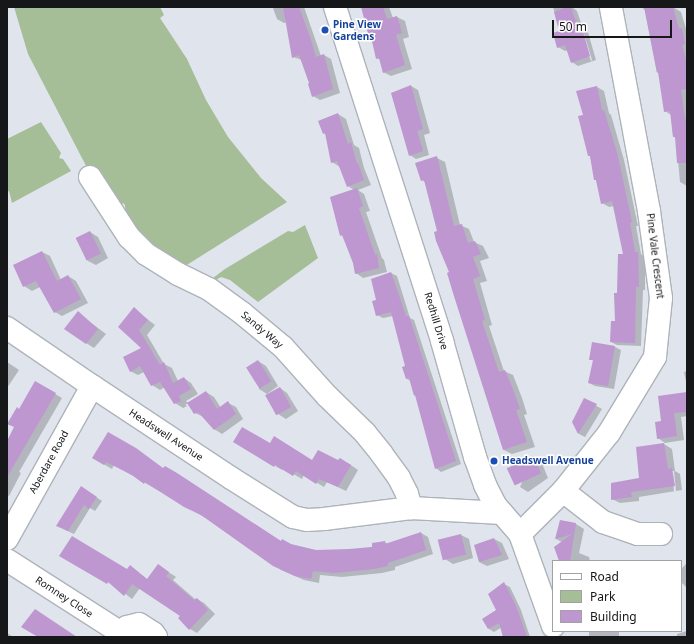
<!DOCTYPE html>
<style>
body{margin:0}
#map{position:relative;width:694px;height:644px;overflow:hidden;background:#e0e4ec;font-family:"Noto Sans",sans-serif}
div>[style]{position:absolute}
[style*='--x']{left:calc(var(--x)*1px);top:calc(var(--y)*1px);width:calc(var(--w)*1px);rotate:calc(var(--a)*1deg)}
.green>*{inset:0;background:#a5be98}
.shadow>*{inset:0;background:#0003;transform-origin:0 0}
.building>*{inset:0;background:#be96d0;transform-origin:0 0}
.roads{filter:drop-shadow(1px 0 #aeb3ba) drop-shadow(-1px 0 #aeb3ba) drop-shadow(0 1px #aeb3ba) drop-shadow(0 -1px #aeb3ba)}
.minor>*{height:22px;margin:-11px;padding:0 11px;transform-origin:11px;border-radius:11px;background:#fff}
.dots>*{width:11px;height:11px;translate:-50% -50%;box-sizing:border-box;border:2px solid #fff;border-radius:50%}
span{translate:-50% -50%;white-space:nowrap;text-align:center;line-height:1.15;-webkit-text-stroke:3px #fff;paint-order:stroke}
.transit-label{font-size:10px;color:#164399;font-weight:700}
.left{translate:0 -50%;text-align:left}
.street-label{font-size:10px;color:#151719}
.frame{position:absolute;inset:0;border:8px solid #151719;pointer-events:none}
.legend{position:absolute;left:552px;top:560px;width:130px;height:72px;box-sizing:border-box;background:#fff;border:1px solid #a1a2a3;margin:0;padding:5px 7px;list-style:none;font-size:12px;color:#151719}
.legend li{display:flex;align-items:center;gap:8px;height:20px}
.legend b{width:20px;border:1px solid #a1a2a3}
.scale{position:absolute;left:552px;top:20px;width:120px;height:18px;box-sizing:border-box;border:2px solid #151719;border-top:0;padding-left:5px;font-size:12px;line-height:14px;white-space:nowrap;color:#151719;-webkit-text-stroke:3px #fff;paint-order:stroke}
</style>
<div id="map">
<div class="green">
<i style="clip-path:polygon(14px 7px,160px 7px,164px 15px,160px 18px,187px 59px,206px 100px,228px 137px,261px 178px,287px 202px,182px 268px,158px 251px,126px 219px,125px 205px,123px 203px,110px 212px,28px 54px)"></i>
<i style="clip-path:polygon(41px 122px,61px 153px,59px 158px,63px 159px,71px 171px,12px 203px,9px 191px,7px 192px,7px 139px)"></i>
<i style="clip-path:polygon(305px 225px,318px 258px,258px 302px,230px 280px,221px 277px,216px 280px,213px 278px,225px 269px,288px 231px,293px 232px)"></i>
</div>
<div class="shadow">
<i style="clip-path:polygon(275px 7px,304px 7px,321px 56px,324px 55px,331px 59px,340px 93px,320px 100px,313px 96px,311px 84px,302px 60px,293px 57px,287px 22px,284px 23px,277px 19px,273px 8px)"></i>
<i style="clip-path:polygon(362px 7px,389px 7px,393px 18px,397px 17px,405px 21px,409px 37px,403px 39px,412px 69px,391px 76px,383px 72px,380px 60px,377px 58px)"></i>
<i style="clip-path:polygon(evenodd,553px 7px,572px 7px,577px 11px,582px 26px,587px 29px,596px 60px,578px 66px,572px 62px,568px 50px,565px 51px,558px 47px,560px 32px,553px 7px,580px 27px,582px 27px,592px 60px,591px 61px,580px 27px)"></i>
<i style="clip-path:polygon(641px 7px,673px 7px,681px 12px,687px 32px,687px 186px,680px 182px,676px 138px,673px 136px,671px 115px,665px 111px,660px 73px,657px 72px,645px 10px)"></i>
<i style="clip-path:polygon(411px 86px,418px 90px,430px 133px,424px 135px,429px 155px,416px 159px,410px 155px,392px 93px)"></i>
<i style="clip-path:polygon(597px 87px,604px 91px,609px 113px,611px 115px,624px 160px,638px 226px,636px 226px,641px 254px,645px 257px,645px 290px,643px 290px,641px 346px,617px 345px,611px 342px,616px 322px,624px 255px,614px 206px,609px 207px,602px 203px,580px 117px,584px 116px)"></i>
<i style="clip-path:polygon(338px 114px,346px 119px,354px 145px,359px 148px,364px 168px,371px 185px,358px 190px,364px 194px,370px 211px,366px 212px,382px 258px,384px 260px,387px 272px,363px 278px,356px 273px,354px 263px,344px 237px,341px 235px,331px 198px,354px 190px,348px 186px,340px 167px,332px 162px,326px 135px,324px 133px)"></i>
<i style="clip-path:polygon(437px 158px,445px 162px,460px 225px,469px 229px,474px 242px,483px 246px,489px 258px,480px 261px,487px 281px,480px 283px,492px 325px,489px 326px,504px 371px,513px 375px,522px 398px,527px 414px,524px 415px,535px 447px,512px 454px,504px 450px,450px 273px,426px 183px,422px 180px)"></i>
<i style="clip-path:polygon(90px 232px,98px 237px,108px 258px,96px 265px,88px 261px,77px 239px)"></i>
<i style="clip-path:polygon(42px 252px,50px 256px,61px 280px,68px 276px,76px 281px,88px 303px,62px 316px,55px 312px,40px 287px,32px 291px,24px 286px)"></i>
<i style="clip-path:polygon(391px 273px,397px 276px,410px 318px,414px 320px,461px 464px,441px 472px,436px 468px,417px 396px,415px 395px,411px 381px,407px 379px,406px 367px,393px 316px,383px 318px,377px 315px,377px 300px)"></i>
<i style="clip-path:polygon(134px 309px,155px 325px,147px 335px,164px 364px,172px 368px,178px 381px,184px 378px,191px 383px,198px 394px,186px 401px,188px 403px,206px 392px,214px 397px,221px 408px,228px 403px,236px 407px,243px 419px,222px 434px,214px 429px,204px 417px,195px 413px,189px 404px,185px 404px,187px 406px,183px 408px,175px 403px,165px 387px,160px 390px,152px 385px,144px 372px,138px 375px,130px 371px,142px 348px)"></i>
<i style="clip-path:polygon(78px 313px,106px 334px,94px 348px,86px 343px)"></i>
<i style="clip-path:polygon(615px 347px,621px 350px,614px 389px,595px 386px,589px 383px,594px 361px,590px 359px)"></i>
<i style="clip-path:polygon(258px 361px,266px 366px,278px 386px,267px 394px,259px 389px)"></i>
<i style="clip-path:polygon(7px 362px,19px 370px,7px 388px)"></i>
<i style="clip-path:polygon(687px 371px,687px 386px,684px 372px)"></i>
<i style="clip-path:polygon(35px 382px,62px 398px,19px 472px,21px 473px,9px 496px,7px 495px,7px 444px,15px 427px,20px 410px)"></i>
<i style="clip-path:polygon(280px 388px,287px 393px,298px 411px,286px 419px,278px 414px)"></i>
<i style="clip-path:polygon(687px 393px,687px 416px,681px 417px,684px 440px,665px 443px,658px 438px,662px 422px)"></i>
<i style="clip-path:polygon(584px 399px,602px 409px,585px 437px,579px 434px,573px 422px)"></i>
<i style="clip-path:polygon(234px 441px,270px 444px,313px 461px,348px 463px,358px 470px,346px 491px,327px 482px,324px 487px,304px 475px,302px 479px,283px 468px,282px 470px)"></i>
<i style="clip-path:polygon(evenodd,664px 444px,672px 449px,675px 471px,680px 474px,682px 490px,639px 497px,639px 501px,620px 503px,612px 499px,640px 478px,664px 444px,672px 471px,674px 471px,676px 491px,674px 491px,672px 471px)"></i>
<i style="clip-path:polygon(533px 457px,541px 461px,548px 478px,528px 492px,520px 487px)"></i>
<i style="clip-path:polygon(93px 458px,164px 469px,282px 542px,291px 545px,316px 551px,349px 550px,373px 547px,385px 542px,388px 544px,421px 533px,428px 537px,433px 554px,395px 567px,395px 570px,382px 573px,342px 577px,320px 575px,319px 583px,304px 580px,281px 570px,223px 528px,114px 465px,112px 469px)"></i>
<i style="clip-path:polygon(87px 491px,102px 501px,95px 511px,90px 508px,74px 534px,63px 529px)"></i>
<i style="clip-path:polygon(561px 521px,576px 524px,584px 529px,579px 553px,589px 557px,590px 561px,560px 561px,562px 542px,556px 539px)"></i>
<i style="clip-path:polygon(461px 535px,469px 539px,473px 558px,453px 564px,445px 559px)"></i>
<i style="clip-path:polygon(494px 539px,502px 543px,509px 559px,487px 566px,479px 562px)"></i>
<i style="clip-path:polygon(61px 556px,128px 570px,130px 567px,148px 580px,158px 565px,176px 577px,173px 580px,196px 600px,197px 599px,204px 603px,215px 614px,197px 633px,190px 629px,179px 618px,181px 616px,140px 588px,132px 599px,115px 586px)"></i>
<i style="clip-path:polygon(686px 564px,687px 565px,687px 588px,681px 582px,681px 569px)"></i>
<i style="clip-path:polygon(504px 584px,510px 587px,521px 610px,530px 637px,506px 637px,502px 627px,494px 632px,489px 629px,484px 619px,498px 610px)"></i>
<i style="left:589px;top:631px;width:30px;height:6px"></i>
<i style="clip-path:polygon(687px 631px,687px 637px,677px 637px,677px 634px)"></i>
<i style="clip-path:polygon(7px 633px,9px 634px,13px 637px,7px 637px)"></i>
</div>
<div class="building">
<i style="clip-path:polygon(283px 7px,299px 7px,310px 37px,316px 57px,324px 54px,333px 89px,312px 97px,308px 84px,309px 83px,299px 55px,292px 58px)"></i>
<i style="clip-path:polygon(361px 7px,383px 7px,387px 19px,397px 16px,402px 33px,396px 35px,405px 65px,383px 73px,379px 58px,376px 59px,372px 41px,370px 41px)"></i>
<i style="clip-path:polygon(567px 7px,571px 7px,577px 25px,581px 24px,590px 56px,571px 63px,565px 45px,557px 48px,553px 33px,559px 31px,554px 12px)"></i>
<i style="clip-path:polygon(644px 7px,673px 7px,679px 29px,682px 28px,685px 44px,682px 45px,687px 63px,687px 89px,681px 90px,685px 119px,687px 119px,687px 163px,677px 163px,675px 137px,673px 137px,670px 111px,664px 112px,658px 72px,657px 73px)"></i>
<i style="clip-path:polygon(411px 85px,423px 129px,417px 131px,423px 151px,409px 156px,391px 93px)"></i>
<i style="clip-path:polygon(597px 86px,602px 110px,604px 110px,618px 156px,632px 222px,630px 223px,635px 252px,638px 252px,639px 287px,636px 287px,635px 343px,610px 342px,611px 321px,615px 321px,614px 293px,617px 293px,618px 254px,623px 254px,612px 201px,601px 204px,596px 180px,594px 180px,590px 156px,588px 156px,578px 116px,583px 115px,576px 91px)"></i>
<i style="clip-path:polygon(338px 113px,348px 144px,351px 142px,357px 164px,358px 163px,364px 180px,347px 187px,337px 161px,331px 163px,325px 133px,323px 134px,318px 121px)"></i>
<i style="clip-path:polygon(437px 156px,454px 226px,462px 224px,468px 243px,475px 241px,481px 254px,473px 257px,480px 276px,473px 279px,485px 320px,482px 321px,499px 372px,505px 370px,514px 392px,520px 409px,516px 410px,527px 442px,503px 450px,453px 293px,447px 273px,449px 272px,436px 241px,434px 232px,437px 231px,424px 180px,421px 181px,415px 163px)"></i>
<i style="clip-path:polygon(357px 188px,363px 206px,359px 208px,375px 255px,377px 254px,379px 268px,355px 274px,353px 263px,342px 235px,340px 236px,330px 197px)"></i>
<i style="left:90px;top:231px;width:25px;height:16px;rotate:64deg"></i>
<i style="clip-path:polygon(42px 251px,57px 281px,68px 275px,81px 299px,54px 313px,36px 281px,23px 287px,13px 265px)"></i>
<i style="clip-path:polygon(391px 272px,406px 316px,409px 316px,456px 461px,435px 469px,415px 395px,414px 396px,409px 378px,406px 379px,402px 367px,405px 366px,391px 312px,376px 316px,372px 301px,376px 300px,371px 279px)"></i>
<i style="clip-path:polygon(134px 307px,148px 320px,139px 330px,160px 365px,164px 362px,173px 383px,184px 377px,191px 389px,179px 396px,181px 401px,174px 404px,160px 382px,151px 386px,140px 366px,130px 372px,123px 357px,141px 348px,118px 327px)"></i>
<i style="clip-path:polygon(78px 311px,98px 329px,86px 344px,64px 329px)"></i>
<i style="clip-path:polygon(592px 342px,615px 346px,608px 386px,588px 383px,593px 360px,589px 360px)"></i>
<i style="left:258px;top:360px;width:25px;height:14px;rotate:58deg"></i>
<i style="clip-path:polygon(35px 381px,56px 393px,7px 477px,7px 441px,14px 427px,7px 424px,17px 407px,19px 409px)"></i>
<i style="left:280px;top:387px;width:23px;height:17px;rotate:61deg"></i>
<i style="clip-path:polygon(206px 391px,217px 409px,228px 401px,236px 414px,214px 430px,198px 412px,194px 414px,187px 403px)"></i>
<i style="clip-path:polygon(687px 392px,687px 412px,674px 413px,677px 436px,657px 439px,655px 422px,661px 421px,658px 396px)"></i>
<i style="clip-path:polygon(584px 398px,597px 404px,578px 434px,572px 422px)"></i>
<i style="clip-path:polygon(242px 427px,270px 443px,274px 436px,312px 460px,318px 450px,338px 460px,340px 458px,351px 465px,338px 487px,319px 479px,316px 484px,296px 471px,293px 476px,275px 465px,274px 467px,233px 442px)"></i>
<i style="clip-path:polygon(108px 432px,136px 448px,163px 468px,165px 466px,177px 473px,281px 541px,282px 539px,291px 544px,316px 550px,349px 549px,372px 547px,372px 543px,385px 541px,385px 544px,421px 532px,426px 550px,388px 563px,388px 566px,374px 569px,334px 573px,313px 571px,311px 579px,295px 576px,273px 566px,201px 515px,184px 507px,145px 482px,144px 484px,132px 475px,106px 462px,104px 465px,92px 458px)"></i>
<i style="clip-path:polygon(664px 443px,668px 469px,672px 468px,675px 486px,631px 492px,632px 497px,611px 500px,611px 483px,639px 478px,636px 447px)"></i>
<i style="left:533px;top:456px;width:19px;height:29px;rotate:65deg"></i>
<i style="clip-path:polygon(81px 486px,97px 497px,89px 509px,84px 505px,68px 531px,56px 526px)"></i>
<i style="clip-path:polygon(560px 520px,576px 523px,570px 561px,559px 561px,554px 547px,572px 534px,555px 539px)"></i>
<i style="left:461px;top:534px;width:21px;height:24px;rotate:76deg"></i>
<i style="clip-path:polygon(72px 536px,127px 569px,130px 565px,147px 579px,158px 564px,169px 572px,166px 576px,194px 600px,197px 598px,208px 610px,189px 630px,178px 618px,180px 616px,132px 584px,124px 596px,108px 582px,107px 584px,59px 556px)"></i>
<i style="clip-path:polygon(494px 538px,502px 555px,479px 562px,474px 545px)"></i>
<i style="clip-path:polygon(504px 582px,516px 606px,527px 637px,503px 637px,499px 623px,488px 629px,482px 619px,496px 610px,488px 594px)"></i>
<i style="clip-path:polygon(35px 609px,77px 637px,38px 637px,21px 627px)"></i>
</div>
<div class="roads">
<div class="minor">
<i style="--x:335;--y:7;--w:351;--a:72.2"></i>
<i style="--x:442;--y:341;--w:121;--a:74.1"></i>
<i style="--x:475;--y:457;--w:30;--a:70"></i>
<i style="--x:485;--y:485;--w:22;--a:63"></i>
<i style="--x:495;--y:505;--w:38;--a:49"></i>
<i style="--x:520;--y:534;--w:98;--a:70.3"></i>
<i style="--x:90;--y:177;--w:72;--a:57"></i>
<i style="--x:129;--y:237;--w:24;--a:45"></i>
<i style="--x:146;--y:254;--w:38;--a:32"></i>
<i style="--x:178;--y:274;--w:34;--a:26"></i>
<i style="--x:209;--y:289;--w:41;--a:36"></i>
<i style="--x:242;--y:313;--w:53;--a:39.7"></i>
<i style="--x:283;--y:347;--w:66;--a:48.1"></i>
<i style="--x:327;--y:396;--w:53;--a:44.2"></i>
<i style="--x:365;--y:433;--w:26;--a:51"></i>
<i style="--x:381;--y:453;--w:31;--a:54"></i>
<i style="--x:399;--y:478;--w:18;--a:63"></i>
<i style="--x:407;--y:494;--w:15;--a:74"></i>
<i style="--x:7;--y:328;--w:103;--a:34.3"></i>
<i style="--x:92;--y:386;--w:167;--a:33.5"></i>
<i style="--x:231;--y:478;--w:73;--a:32.2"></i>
<i style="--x:293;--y:517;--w:14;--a:12"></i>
<i style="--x:307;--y:520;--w:17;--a:-3"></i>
<i style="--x:324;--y:519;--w:88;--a:-7.2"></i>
<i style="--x:411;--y:508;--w:91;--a:3.1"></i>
<i style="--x:563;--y:491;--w:51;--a:37.8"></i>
<i style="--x:603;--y:522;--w:37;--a:19"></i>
<i style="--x:638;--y:534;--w:23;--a:0"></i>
<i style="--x:520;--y:534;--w:61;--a:-45"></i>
<i style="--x:563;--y:491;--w:74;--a:-51.6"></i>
<i style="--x:609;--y:433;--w:89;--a:-58.8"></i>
<i style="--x:655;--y:357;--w:59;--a:-84.2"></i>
<i style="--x:661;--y:298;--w:88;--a:-97.9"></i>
<i style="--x:649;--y:211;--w:208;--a:-100.6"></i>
<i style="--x:7;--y:539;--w:175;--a:-60.9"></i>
<i style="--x:7;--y:560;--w:135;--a:32.6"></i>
<i style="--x:119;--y:637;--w:4;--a:-63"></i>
<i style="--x:121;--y:633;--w:8;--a:-45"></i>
<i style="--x:127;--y:627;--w:12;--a:-14"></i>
<i style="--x:139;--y:624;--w:17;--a:33"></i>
<i style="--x:153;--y:633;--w:5;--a:53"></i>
</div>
</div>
<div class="dots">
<i style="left:325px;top:30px;background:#1a4fb4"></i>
<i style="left:494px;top:461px;background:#1a4fb4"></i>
</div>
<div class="transit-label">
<span class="left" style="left:333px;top:30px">Pine View<br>Gardens</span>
<span class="left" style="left:502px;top:461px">Headswell Avenue</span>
</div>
<div class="street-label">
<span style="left:655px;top:256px;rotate:83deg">Pine Vale Crescent</span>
<span style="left:436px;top:321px;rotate:73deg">Redhill Drive</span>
<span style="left:262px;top:330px;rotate:40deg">Sandy Way</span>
<span style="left:166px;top:435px;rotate:33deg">Headswell Avenue</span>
<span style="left:49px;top:462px;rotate:-61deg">Aberdare Road</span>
<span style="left:64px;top:597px;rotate:33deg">Romney Close</span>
</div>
<div class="frame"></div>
<ul class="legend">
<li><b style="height:5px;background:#fff"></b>Road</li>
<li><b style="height:11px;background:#a5be98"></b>Park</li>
<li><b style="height:11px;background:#be96d0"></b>Building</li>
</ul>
<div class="scale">50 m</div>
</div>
